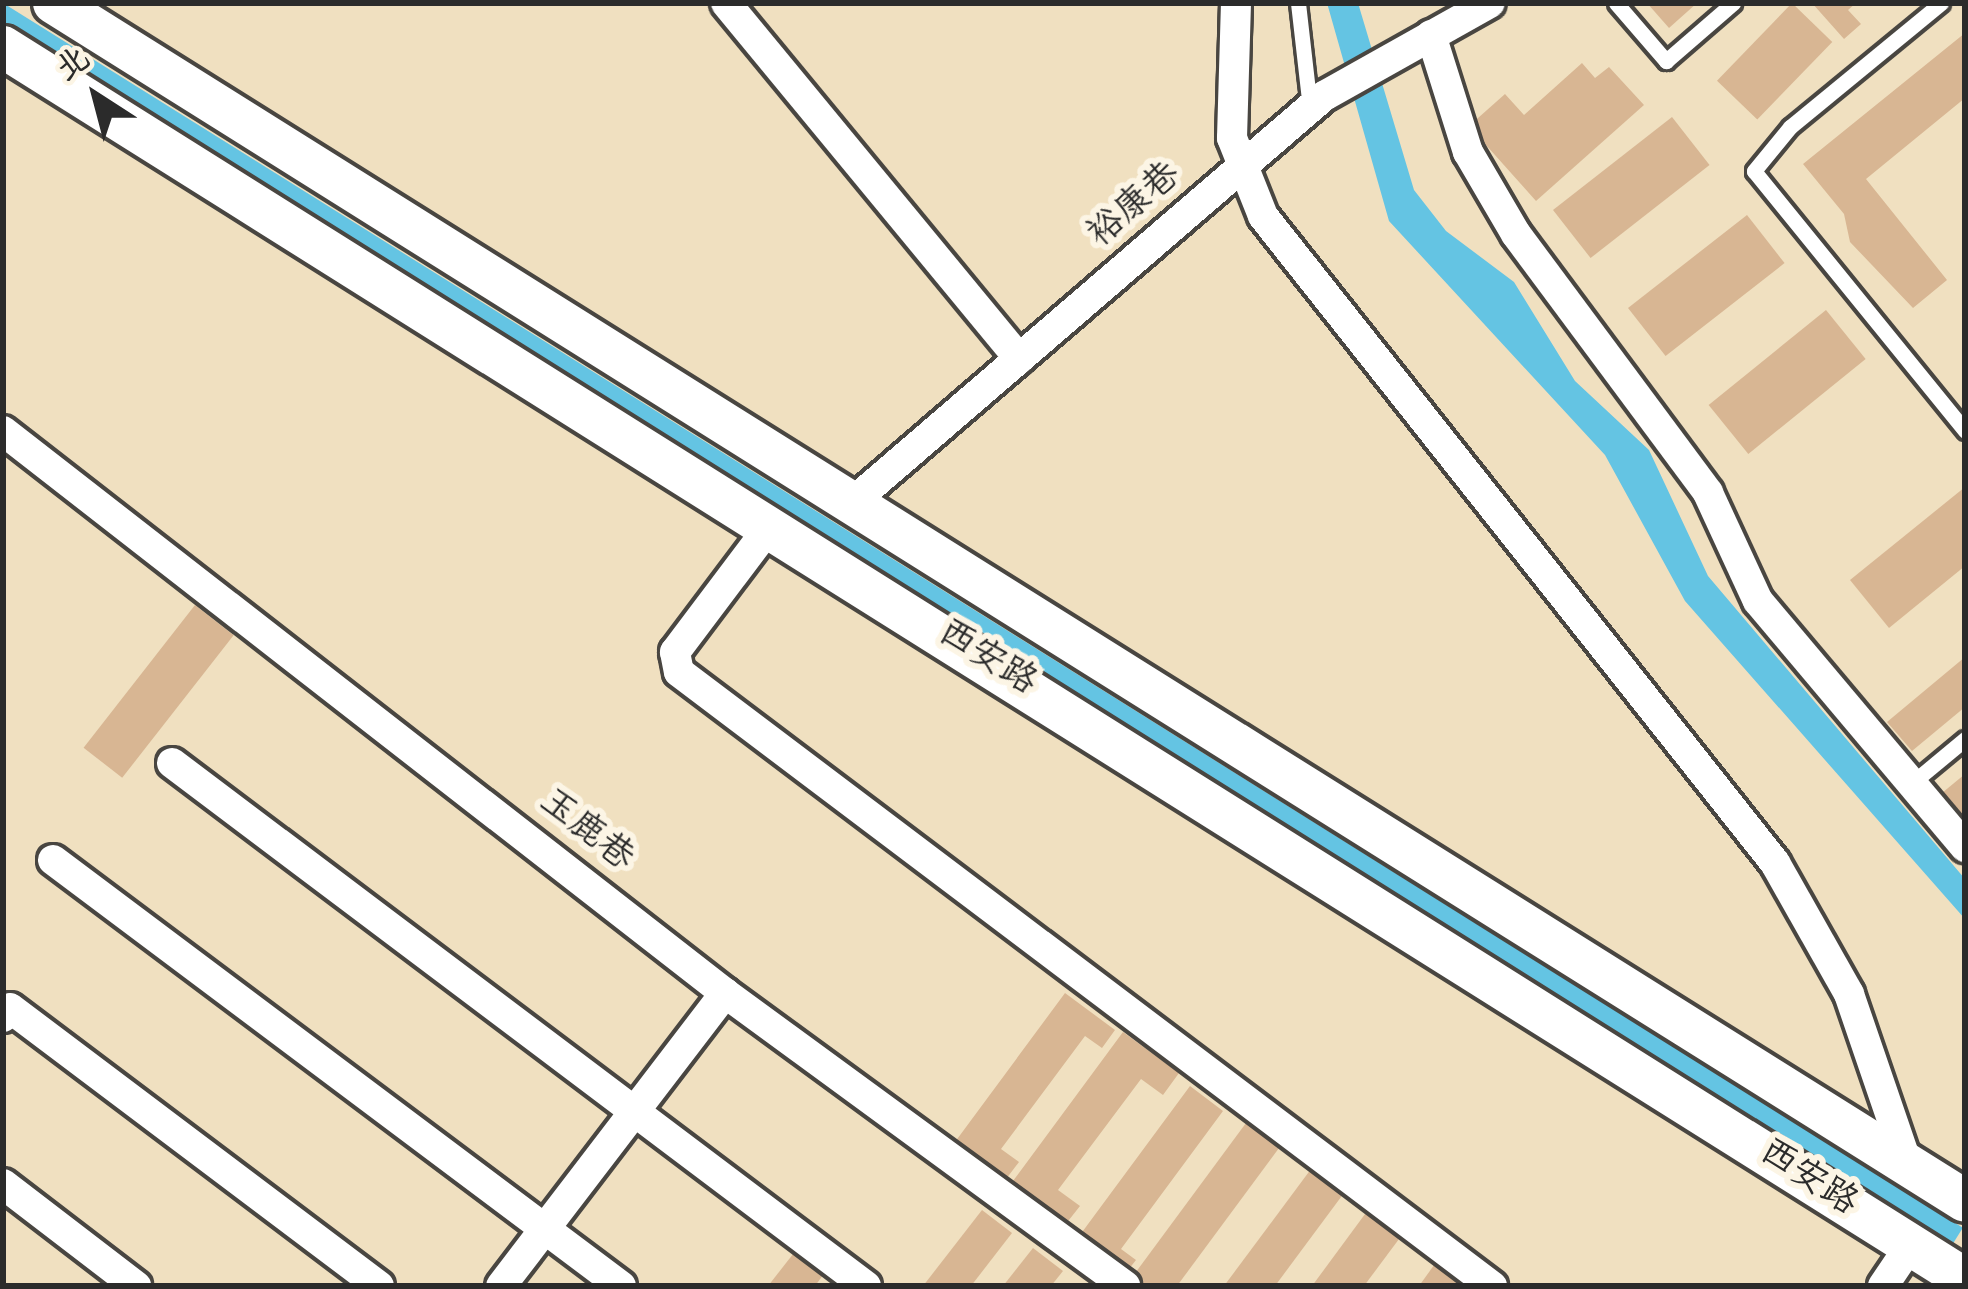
<!DOCTYPE html>
<meta charset="utf-8">
<style>
body{margin:0}
#map{position:relative;width:1968px;height:1289px;overflow:hidden;background:#f0e0c0;font-family:Dekko,"LXGW WenKai TC",sans-serif}
div>[style]{position:absolute}
[style*='--x']{left:calc(var(--x)*1px);top:calc(var(--y)*1px);width:calc(var(--w)*1px);rotate:calc(var(--a)*1deg)}
.water>*{inset:0;background:#64c4e3;transform-origin:0 0}
.building>*{inset:0;background:#d8b693;transform-origin:0 0}
.roads{filter:drop-shadow(3px 0 #494641) drop-shadow(-3px 0 #494641) drop-shadow(0 3px #494641) drop-shadow(0 -3px #494641)}
.lane>*{height:15px;margin:-7.5px;padding:0 7.5px;transform-origin:7.5px;border-radius:7.5px;background:#fff}
.street>*{height:30px;margin:-15px;padding:0 15px;transform-origin:15px;border-radius:15px;background:#fff}
.secondary>*{height:42px;margin:-21px;padding:0 21px;transform-origin:21px;border-radius:21px;background:#fff}
span{translate:-50% -50%;white-space:nowrap;text-align:center;line-height:1.15;-webkit-text-stroke:12px #fcf5e5;paint-order:stroke}
.street-label{font-size:36px;color:#2b2b2b}
.frame{position:absolute;inset:0;border:6px solid #2b2b2b;pointer-events:none}
.north{position:absolute;left:36px;top:36px;width:120px;height:120px;-webkit-text-stroke:9px #fcf5e5;paint-order:stroke;rotate:324deg;font-size:33px;font-weight:700;line-height:48px;text-align:center;color:#2b2b2b}
.north::after{content:'';display:block;margin:auto;width:42px;height:54px;background:#2b2b2b;clip-path:polygon(50% 0,100% 100%,50% 72%,0 100%)}
</style>
<div id="map">
<div class="water">
<i style="left:3px;top:3px;width:2311px;height:31px;rotate:32deg"></i>
<i style="clip-path:polygon(1327px 3px,1358px 3px,1414px 190px,1446px 231px,1514px 282px,1575px 381px,1649px 450px,1708px 576px,1965px 879px,1965px 919px,1685px 601px,1605px 455px,1389px 221px)"></i>
</div>
<div class="building">
<i style="clip-path:polygon(1647px 3px,1697px 3px,1669px 28px)"></i>
<i style="left:1792px;top:3px;width:56px;height:108px;rotate:44deg"></i>
<i style="clip-path:polygon(1812px 3px,1856px 3px,1848px 10px,1861px 24px,1844px 39px)"></i>
<i style="clip-path:polygon(1965px 33px,1965px 98px,1866px 179px,1947px 280px,1913px 308px,1850px 242px,1844px 214px,1803px 164px)"></i>
<i style="clip-path:polygon(1582px 63px,1595px 78px,1609px 67px,1644px 105px,1536px 201px,1469px 126px,1505px 94px,1524px 115px)"></i>
<i style="left:1672px;top:117px;width:61px;height:151px;rotate:52deg"></i>
<i style="left:1747px;top:215px;width:61px;height:151px;rotate:52deg"></i>
<i style="left:1826px;top:310px;width:63px;height:151px;rotate:51deg"></i>
<i style="clip-path:polygon(1965px 487px,1965px 566px,1889px 628px,1850px 580px)"></i>
<i style="left:195px;top:605px;width:49px;height:181px;rotate:38deg"></i>
<i style="clip-path:polygon(1965px 657px,1965px 707px,1912px 751px,1887px 722px)"></i>
<i style="clip-path:polygon(1965px 774px,1965px 821px,1942px 793px)"></i>
<i style="clip-path:polygon(1065px 993px,1115px 1030px,1102px 1048px,1085px 1036px,1001px 1149px,1019px 1162px,1003px 1183px,952px 1146px)"></i>
<i style="clip-path:polygon(1123px 1032px,1179px 1073px,1163px 1095px,1141px 1079px,1058px 1190px,1080px 1206px,1065px 1225px,1010px 1185px)"></i>
<i style="clip-path:polygon(1190px 1086px,1223px 1111px,1121px 1249px,1136px 1260px,1125px 1274px,1077px 1239px)"></i>
<i style="clip-path:polygon(1246px 1123px,1279px 1148px,1177px 1286px,1147px 1286px,1133px 1276px)"></i>
<i style="clip-path:polygon(1311px 1169px,1344px 1193px,1275px 1286px,1224px 1286px)"></i>
<i style="clip-path:polygon(982px 1210px,1012px 1233px,971px 1286px,923px 1286px)"></i>
<i style="clip-path:polygon(1368px 1210px,1402px 1235px,1364px 1286px,1312px 1286px)"></i>
<i style="clip-path:polygon(1033px 1248px,1063px 1271px,1051px 1286px,1003px 1286px)"></i>
<i style="clip-path:polygon(797px 1249px,826px 1271px,815px 1286px,768px 1286px)"></i>
<i style="clip-path:polygon(1437px 1261px,1467px 1283px,1465px 1286px,1419px 1286px)"></i>
</div>
<div class="roads">
<div class="lane">
<i style="--x:1298;--y:3;--w:106;--a:83.5"></i>
<i style="--x:1616;--y:3;--w:77;--a:49.2"></i>
<i style="--x:1666;--y:61;--w:89;--a:-40.9"></i>
<i style="--x:1941;--y:3;--w:195;--a:140.6"></i>
<i style="--x:1790;--y:127;--w:57;--a:129.3"></i>
<i style="--x:1754;--y:171;--w:335;--a:50.9"></i>
<i style="--x:1912;--y:783;--w:69;--a:-39.7"></i>
</div>
<div class="street">
<i style="--x:726;--y:3;--w:461;--a:50.5"></i>
<i style="--x:1236;--y:3;--w:135;--a:91.7"></i>
<i style="--x:1232;--y:138;--w:84;--a:68.3"></i>
<i style="--x:1263;--y:216;--w:825;--a:51.64"></i>
<i style="--x:1775;--y:863;--w:150;--a:60.5"></i>
<i style="--x:1849;--y:994;--w:182;--a:71.1"></i>
<i style="--x:1431;--y:35;--w:123;--a:72.5"></i>
<i style="--x:1468;--y:152;--w:95;--a:59.7"></i>
<i style="--x:1516;--y:234;--w:322;--a:53.4"></i>
<i style="--x:1708;--y:493;--w:119;--a:65.2"></i>
<i style="--x:1758;--y:601;--w:322;--a:49.9"></i>
<i style="--x:3;--y:431;--w:915;--a:37.9"></i>
<i style="--x:725;--y:993;--w:496;--a:36.2"></i>
<i style="--x:855;--y:500;--w:619;--a:-40.74"></i>
<i style="--x:1324;--y:96;--w:190;--a:-29.3"></i>
<i style="--x:770;--y:526;--w:158;--a:127"></i>
<i style="--x:675;--y:652;--w:20;--a:79"></i>
<i style="--x:679;--y:672;--w:1019;--a:37.06"></i>
<i style="--x:172;--y:763;--w:869;--a:37"></i>
<i style="--x:53;--y:860;--w:710;--a:36.87"></i>
<i style="--x:3;--y:1017;--w:11;--a:-52"></i>
<i style="--x:10;--y:1008;--w:462;--a:37"></i>
<i style="--x:3;--y:1184;--w:168;--a:37.5"></i>
<i style="--x:501;--y:1286;--w:369;--a:-52.6"></i>
<i style="--x:1883;--y:1286;--w:48;--a:-56"></i>
</div>
<div class="secondary">
<i style="--x:54;--y:3;--w:2255;--a:32.08"></i>
<i style="--x:3;--y:47;--w:2317;--a:32.13"></i>
</div>
</div>
<div class="street-label">
<span style="left:1136px;top:207px;rotate:-41deg">裕康巷</span>
<span style="left:986px;top:660px;rotate:32deg">西安路</span>
<span style="left:585px;top:832px;rotate:38deg">玉鹿巷</span>
<span style="left:1807px;top:1180px;rotate:33deg">西安路</span>
</div>
<div class="frame"></div>
<div class="north">北</div>
</div>
